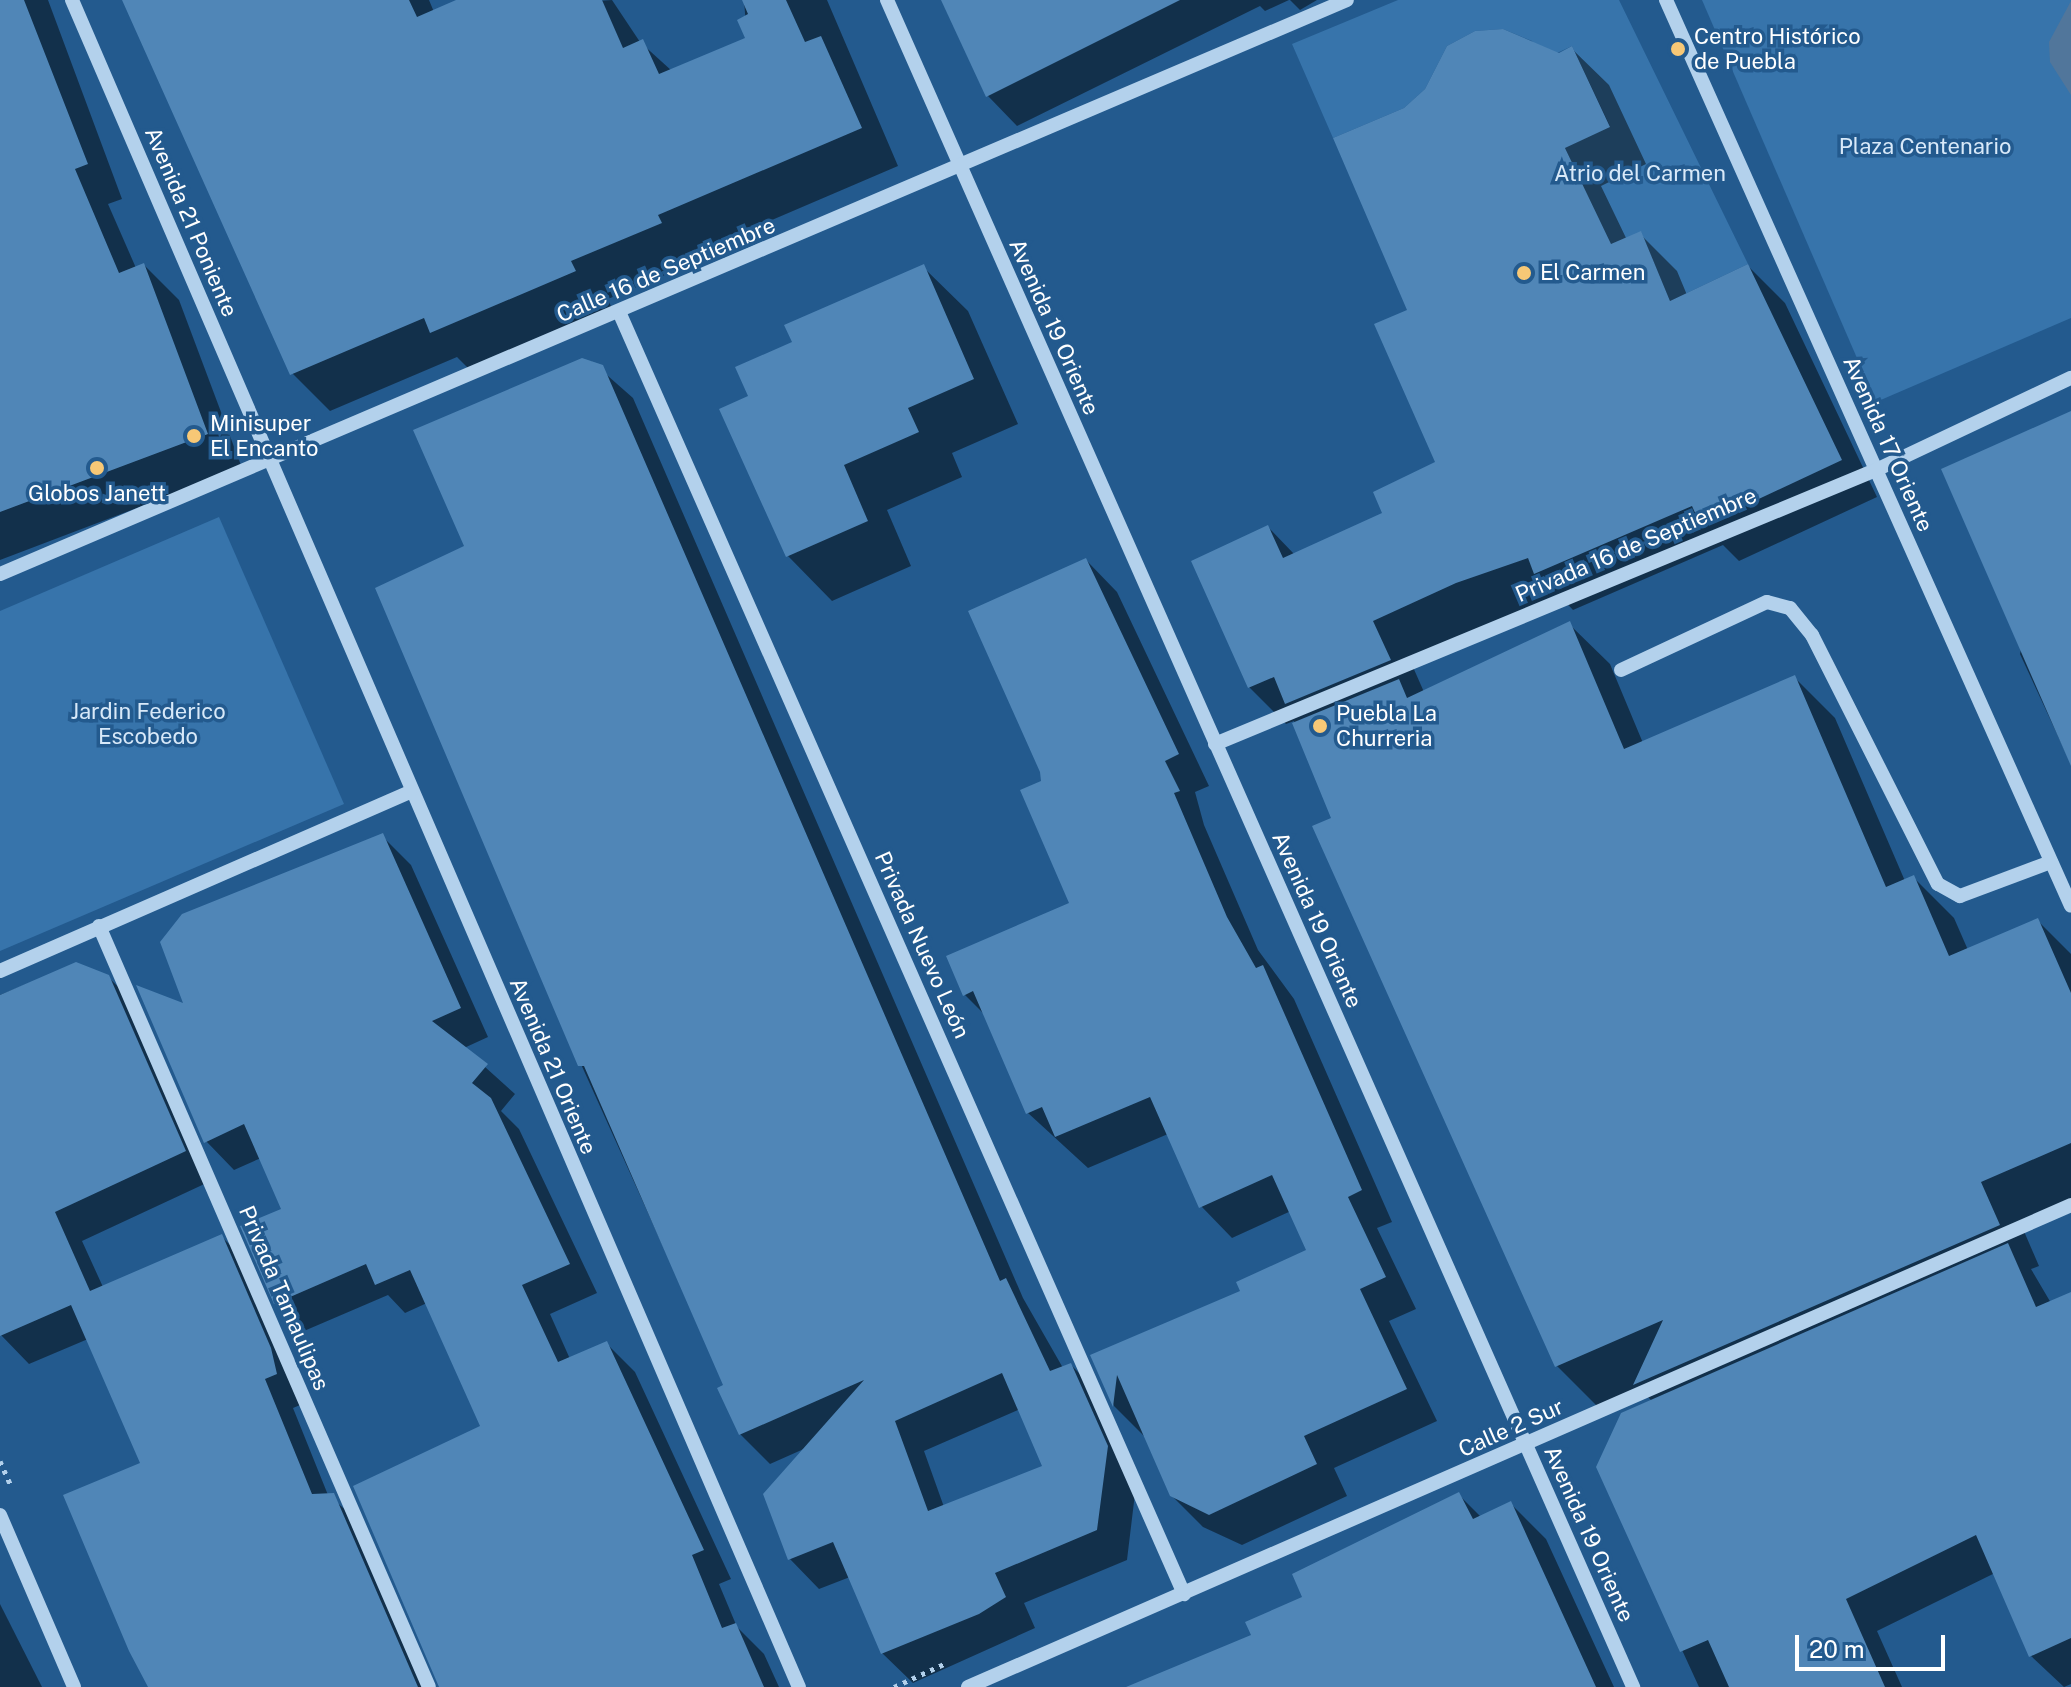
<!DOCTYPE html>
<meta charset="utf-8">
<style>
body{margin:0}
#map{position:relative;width:2071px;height:1687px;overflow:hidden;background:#235a8e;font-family:"Public Sans",sans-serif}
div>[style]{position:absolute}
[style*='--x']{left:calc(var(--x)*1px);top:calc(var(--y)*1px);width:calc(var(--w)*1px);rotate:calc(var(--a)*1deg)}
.green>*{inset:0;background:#3774ab}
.water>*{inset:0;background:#51769b}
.shadow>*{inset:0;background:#0007}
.building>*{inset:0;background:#5086b7}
.path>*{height:5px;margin-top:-2.5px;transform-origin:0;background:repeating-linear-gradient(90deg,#b3d1ec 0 4px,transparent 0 10px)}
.minor>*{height:14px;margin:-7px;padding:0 7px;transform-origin:7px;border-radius:7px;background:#b3d1ec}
.dots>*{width:22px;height:22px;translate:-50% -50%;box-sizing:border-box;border:4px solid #235a8e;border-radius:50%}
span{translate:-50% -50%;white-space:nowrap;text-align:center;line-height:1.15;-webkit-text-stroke:7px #235a8e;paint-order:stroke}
.poi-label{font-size:22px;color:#fff}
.left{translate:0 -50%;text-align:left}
.park-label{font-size:22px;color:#d8e9f9}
.street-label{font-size:22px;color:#fff}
.scale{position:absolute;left:1795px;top:1635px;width:150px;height:36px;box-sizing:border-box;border:4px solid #fff;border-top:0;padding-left:10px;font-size:24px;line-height:28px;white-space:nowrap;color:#fff;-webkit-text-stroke:6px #235a8e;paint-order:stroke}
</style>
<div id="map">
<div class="green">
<i style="clip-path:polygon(1398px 0,1619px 0,1748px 264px,1670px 301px,1641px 232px,1610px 245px,1565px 148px,1610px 126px,1572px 46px,1542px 60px,1532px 41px,1503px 29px,1475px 31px,1447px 46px,1425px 89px,1404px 108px,1333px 138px,1292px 44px)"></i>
<i style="clip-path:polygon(1702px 0,2071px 0,2071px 318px,1876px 402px)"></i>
<i style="clip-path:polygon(219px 517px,344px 804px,0 951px,0 611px)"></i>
</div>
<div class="water">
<i style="clip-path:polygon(2071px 1px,2071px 95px,2050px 62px,2049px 42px)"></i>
</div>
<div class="shadow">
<i style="clip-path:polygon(0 0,48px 0,122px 199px,108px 204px,136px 268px,144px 265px,179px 300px,242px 468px,0 560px)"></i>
<i style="clip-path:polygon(136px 0,429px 0,434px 12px,612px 0,640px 42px,672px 71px,747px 39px,744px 0,827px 0,898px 166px,695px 253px,699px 261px,608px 299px,612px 309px,470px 370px,457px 357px,330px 411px,292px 373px)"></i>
<i style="clip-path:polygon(947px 0,1289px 0,1265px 11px,1260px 6px,1017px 126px,988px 96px)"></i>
<i style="clip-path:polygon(1290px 0,1317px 0,1300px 10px)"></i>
<i style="clip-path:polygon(1572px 49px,1609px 85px,1646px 164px,1601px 186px,1627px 240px,1640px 234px,1677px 271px,1687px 295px,1748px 266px,1785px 303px,1877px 497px,1739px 561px,1723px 545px,1573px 610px,1560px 596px,1409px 658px,1424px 692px,1569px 624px,1610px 664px,1643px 743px,1795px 678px,1835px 718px,1905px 881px,1913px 877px,1954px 918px,1968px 950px,2038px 921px,2071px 954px,2071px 1201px,2020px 1222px,2039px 1266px,2031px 1269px,2051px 1303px,2071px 1295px,2071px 1684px,2064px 1687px,2030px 1655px,1995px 1573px,1877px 1631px,1902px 1687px,1699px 1687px,1598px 1467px,1652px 1401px,1639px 1388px,1597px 1406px,1557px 1366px,1294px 721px,1286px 724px,1249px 687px,1268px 527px,1295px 555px,1385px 514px,1437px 463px,1410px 311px,1559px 55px)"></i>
<i style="clip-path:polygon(923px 267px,968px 311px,1018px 424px,952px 453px,962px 477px,887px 510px,911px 566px,832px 601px,788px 556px,751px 397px)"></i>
<i style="clip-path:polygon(evenodd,591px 361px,633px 398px,1023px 1298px,1063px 1368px,1071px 1365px,1101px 1395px,1137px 1477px,1127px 1560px,1024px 1603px,1035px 1628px,913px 1683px,882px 1653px,850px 1577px,819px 1589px,789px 1558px,806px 1448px,770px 1464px,740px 1434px,726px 1386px,521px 931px,466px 547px,415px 431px,591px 361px,1020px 1409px,1045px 1467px,944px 1507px,924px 1451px,1020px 1409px)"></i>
<i style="clip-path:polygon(2071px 415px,2071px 764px,2020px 654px)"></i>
<i style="clip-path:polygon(1086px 560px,1117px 592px,1209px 786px,1195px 792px,1204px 825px,1258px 950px,1294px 999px,1392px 1222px,1377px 1228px,1416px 1309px,1389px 1321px,1437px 1421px,1334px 1468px,1347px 1496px,1242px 1545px,1203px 1527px,1171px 1495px,1146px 1438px,1114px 1406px,1092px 1356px,1242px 1292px,1309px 1251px,1291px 1211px,1232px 1238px,1201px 1206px,1168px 1134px,1088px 1168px,1028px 1113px,986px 1016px,964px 994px,1071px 904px,1043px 782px)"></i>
<i style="clip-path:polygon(382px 836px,411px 865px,488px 1037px,464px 1048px,515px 1094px,501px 1111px,519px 1129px,597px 1293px,550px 1314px,570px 1359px,607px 1344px,635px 1372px,731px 1579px,719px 1584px,737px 1627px,764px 1654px,779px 1687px,439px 1687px,482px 1427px,427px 1303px,405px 1313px,388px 1295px,304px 1331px,275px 1303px,283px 1210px,261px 1158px,234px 1170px,206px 1141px,186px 1007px)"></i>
<i style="clip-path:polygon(76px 964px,108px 977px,138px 1006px,213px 1180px,82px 1241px,103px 1287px,221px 1236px,250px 1265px,305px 1403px,293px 1408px,328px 1495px,362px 1524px,433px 1687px,149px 1687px,142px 1464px,88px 1339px,29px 1364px,0 1334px,0 995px)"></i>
<i style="clip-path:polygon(1459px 1495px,1481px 1517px,1510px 1503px,1546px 1539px,1614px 1687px,1133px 1687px,1254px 1636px)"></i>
<i style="clip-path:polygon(0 1604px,42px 1687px,0 1687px)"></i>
</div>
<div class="building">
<i style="clip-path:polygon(0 0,24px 0,88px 164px,75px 169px,119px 273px,144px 263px,208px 434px,0 512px)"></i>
<i style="clip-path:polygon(122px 0,409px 0,417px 17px,456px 0,602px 0,623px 48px,643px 39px,659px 74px,745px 38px,737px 20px,748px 14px,742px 0,786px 0,805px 42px,821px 36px,862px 128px,658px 215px,662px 223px,571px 261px,576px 271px,430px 333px,424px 318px,290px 375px)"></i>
<i style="clip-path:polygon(941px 0,1180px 0,986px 97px)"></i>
<i style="clip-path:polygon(1503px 29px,1559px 53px,1572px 46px,1610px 127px,1565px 148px,1611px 244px,1641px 231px,1670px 301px,1748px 264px,1842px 460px,1701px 526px,1692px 506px,1534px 574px,1528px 558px,1456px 583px,1373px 621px,1391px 660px,1285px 704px,1274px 677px,1248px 688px,1191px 561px,1268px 525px,1283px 558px,1382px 513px,1373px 492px,1435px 462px,1374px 324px,1407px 310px,1333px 138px,1404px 108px,1425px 89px,1447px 46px,1475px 31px)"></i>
<i style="clip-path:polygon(924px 264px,974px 379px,908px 408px,919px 432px,844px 465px,868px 521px,786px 557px,719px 409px,748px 396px,735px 367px,792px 342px,784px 325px)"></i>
<i style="clip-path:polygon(evenodd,582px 358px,603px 365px,1000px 1281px,1006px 1278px,1050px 1371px,1071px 1363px,1108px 1446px,1097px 1530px,995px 1573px,1006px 1597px,979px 1614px,881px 1654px,833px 1542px,788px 1560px,763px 1494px,864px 1380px,739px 1435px,717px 1388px,723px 1385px,584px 1066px,578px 1066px,375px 588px,464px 546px,413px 430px,582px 358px,1002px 1373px,1042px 1466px,928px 1511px,895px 1421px,1002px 1373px)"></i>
<i style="clip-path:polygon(2071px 411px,2071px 766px,1941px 469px)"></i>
<i style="clip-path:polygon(1086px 558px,1179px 754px,1165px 761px,1180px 791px,1174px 793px,1227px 917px,1256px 968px,1263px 965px,1362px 1190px,1348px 1197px,1386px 1277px,1360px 1289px,1407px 1389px,1304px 1436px,1317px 1464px,1209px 1515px,1170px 1496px,1117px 1375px,1113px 1407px,1090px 1355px,1240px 1291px,1236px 1282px,1306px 1250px,1272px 1175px,1199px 1208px,1150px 1097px,1055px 1137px,1042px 1107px,1026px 1114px,973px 991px,963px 996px,946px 956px,1069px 903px,1020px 790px,1041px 781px,1040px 772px,968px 611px)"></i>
<i style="clip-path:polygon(1570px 621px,1624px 749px,1795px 675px,1886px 887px,1914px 875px,1949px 956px,2038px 918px,2071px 993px,2071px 1143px,1981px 1182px,2000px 1225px,1633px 1385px,1663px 1320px,1555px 1367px,1312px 826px,1331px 818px,1292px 723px,1399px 679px,1407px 698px)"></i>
<i style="clip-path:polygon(383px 833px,461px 1008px,432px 1021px,488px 1064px,472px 1083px,491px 1098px,570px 1264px,522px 1285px,558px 1362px,607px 1341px,704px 1550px,692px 1555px,722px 1628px,736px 1623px,764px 1687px,439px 1687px,353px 1486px,480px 1426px,410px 1270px,375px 1285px,366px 1264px,274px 1304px,240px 1226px,281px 1209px,244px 1124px,204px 1143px,136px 985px,183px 1003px,160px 942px,182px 914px)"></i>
<i style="clip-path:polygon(76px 962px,109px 975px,186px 1151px,55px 1212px,90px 1291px,222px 1234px,271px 1348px,277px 1374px,265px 1379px,312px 1494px,334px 1493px,418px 1687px,148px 1687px,129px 1651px,63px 1495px,140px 1463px,71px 1305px,0 1336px,0 995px)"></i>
<i style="clip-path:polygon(2008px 1243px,2036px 1307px,2071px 1292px,2071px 1638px,2029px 1657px,1976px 1535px,1846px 1599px,1885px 1687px,1729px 1687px,1708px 1640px,1680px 1652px,1596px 1467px,1621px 1413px)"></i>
<i style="clip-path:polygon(1459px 1492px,1473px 1519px,1511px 1501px,1596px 1687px,1126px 1687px,1251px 1635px,1245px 1622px,1302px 1597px,1292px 1574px)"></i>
</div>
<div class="path">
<i style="--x:0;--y:1461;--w:27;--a:66"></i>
<i style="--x:894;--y:1687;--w:55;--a:-24.7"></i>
</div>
<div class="minor">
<i style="--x:72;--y:0;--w:1837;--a:66.69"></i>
<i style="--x:887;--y:0;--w:1845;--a:66.14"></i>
<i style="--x:1666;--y:0;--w:992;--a:65.91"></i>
<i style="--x:620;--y:314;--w:1399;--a:66.22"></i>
<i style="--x:0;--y:574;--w:1464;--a:-23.08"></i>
<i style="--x:1621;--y:670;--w:161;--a:-25"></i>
<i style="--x:1767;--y:602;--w:24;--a:15"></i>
<i style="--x:1790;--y:608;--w:35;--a:51"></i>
<i style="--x:1812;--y:635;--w:279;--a:63.2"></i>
<i style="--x:1938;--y:884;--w:25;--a:29"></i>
<i style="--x:1960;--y:896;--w:97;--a:-20.5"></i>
<i style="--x:1215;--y:744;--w:716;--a:-22.52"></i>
<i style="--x:1876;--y:470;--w:216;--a:-25.3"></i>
<i style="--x:99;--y:926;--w:829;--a:66.56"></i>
<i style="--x:0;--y:971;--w:447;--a:-23.6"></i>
<i style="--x:0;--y:1515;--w:187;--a:66.7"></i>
<i style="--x:968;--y:1687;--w:1204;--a:-23.6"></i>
</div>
<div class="dots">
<i style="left:1678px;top:49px;background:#f7c876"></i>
<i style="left:1524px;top:273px;background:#f7c876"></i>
<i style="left:194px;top:436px;background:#f7c876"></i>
<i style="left:97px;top:468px;background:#f7c876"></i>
<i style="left:1320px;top:726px;background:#f7c876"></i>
</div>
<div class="poi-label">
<span class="left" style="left:1694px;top:49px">Centro Histórico<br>de Puebla</span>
<span class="left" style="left:1540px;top:273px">El Carmen</span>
<span class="left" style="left:210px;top:436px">Minisuper<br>El Encanto</span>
<span style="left:97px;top:494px">Globos Janett</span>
<span class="left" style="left:1336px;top:726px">Puebla La<br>Churreria</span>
</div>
<div class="park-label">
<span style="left:1925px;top:147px">Plaza Centenario</span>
<span style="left:1640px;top:174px">Atrio del Carmen</span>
<span style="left:148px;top:724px">Jardin Federico<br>Escobedo</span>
</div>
<div class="street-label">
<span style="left:191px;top:222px;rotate:67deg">Avenida 21 Poniente</span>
<span style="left:666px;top:270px;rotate:-23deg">Calle 16 de Septiembre</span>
<span style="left:1054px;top:327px;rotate:66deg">Avenida 19 Oriente</span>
<span style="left:1888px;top:444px;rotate:66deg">Avenida 17 Oriente</span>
<span style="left:1636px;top:545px;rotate:-23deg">Privada 16 de Septiembre</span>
<span style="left:1317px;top:920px;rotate:66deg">Avenida 19 Oriente</span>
<span style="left:922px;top:945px;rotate:66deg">Privada Nuevo León</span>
<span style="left:553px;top:1066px;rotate:67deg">Avenida 21 Oriente</span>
<span style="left:284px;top:1298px;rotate:67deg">Privada Tamaulipas</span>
<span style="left:1511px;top:1428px;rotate:-24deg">Calle 2 Sur</span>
<span style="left:1589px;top:1534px;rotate:66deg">Avenida 19 Oriente</span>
</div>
<div class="scale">20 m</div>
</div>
